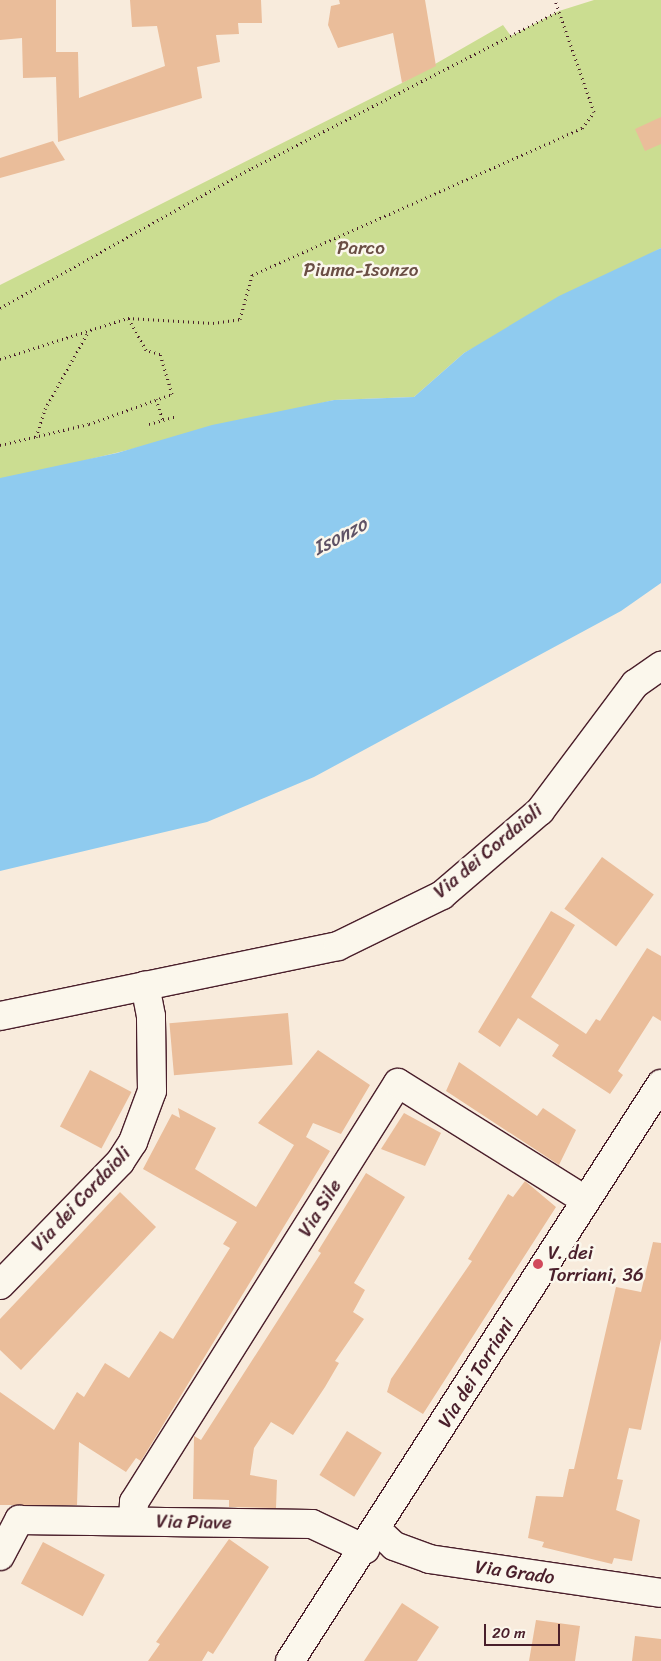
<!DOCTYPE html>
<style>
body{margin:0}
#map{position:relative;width:661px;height:1661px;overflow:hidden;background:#f8ebdc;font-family:Sriracha,sans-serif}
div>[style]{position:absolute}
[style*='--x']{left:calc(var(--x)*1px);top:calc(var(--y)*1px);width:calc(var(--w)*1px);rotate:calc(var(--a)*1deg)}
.green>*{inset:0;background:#cbdd91}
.water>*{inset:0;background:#8fcbef}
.building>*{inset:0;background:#eabd9a;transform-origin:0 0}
.path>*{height:3px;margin-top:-1.5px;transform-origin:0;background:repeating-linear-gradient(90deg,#4a1f2b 0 1px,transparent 0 5px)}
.roads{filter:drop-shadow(1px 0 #4a1f2b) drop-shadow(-1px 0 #4a1f2b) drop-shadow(0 1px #4a1f2b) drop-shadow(0 -1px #4a1f2b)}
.minor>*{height:28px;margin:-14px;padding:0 14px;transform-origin:14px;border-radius:14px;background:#fbf7ec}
.dots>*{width:14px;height:14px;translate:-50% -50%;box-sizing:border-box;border:2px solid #fbf7ec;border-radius:50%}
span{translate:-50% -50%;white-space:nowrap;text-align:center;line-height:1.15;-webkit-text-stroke:5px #fbf7ec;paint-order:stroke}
.park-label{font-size:19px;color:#6a4e44}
.street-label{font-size:19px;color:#4a1f2b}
.poi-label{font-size:19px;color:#4a1f2b}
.left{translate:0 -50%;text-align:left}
.water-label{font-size:20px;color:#5f5366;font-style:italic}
.scale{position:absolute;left:484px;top:1624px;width:76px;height:22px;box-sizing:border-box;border:2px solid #4a1f2b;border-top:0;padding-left:6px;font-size:15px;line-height:18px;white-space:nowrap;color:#4a1f2b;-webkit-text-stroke:4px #fbf7ec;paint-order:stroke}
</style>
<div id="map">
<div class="green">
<i style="clip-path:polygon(594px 0,661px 0,661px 248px,464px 353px,414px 397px,334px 400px,0 481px,0 285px,402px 83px,503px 25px,511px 36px,559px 11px)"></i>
</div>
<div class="water">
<i style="clip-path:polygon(661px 248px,661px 583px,621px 611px,314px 777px,207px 822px,0 871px,0 478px,117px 453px,212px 425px,334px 400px,414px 397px,464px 353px,559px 296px)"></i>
</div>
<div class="building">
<i style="clip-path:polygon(0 0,56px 0,56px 52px,78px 52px,79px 98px,165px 66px,157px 26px,132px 27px,130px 0,261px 0,262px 23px,238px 23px,239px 34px,216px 35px,220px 62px,197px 67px,202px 98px,58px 142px,56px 77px,23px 78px,22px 38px,0 40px)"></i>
<i style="clip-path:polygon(339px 0,425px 0,436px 66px,402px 83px,393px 33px,338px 48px,328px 25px,331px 6px,340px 4px)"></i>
<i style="clip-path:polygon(661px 117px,661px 144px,645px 151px,635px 129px)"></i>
<i style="clip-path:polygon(53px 141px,65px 160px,0 178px,0 158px)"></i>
<i style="left:602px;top:857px;width:64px;height:64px;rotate:36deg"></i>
<i style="clip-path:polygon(551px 911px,575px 925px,531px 997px,586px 1034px,596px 1019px,600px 1021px,647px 948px,661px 956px,661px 1021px,653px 1016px,618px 1071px,623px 1075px,610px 1094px,552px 1056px,559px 1045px,518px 1018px,500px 1047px,478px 1032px)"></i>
<i style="left:288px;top:1013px;width:52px;height:119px;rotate:85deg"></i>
<i style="clip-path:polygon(318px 1050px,370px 1085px,341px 1134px,313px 1123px,306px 1137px,330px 1151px,141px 1461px,136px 1458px,126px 1472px,79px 1442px,77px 1505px,0 1505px,0 1392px,54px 1430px,77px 1392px,84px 1397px,105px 1363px,129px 1378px,160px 1331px,173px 1339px,230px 1248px,223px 1244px,237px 1222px,143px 1169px,172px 1114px,180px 1118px,178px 1108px,216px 1128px,195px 1169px,256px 1207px,294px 1145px,258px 1123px)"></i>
<i style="clip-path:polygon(459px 1062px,537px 1116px,543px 1108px,576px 1130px,559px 1165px,446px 1091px)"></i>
<i style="left:90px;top:1070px;width:47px;height:64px;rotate:28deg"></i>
<i style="clip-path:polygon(404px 1113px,441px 1133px,425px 1166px,381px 1149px)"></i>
<i style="clip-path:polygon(366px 1173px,405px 1197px,354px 1283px,365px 1290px,353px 1312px,364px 1319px,335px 1361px,339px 1363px,325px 1387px,293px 1435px,271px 1422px,254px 1448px,250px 1475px,277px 1480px,276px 1508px,229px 1507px,229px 1500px,193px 1499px,194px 1436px,201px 1440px,321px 1253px,318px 1251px)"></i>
<i style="clip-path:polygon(525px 1181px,556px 1207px,423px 1414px,387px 1392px,391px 1379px,472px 1261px,468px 1259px,508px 1194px,513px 1197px)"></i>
<i style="clip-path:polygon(120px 1192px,156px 1227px,21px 1370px,0 1350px,0 1319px)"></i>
<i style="clip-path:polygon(653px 1242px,661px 1243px,661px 1339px,641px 1430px,629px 1428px,617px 1479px,623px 1480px,616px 1510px,640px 1520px,632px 1561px,614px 1558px,612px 1564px,542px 1547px,544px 1542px,528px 1538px,536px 1496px,563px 1497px,569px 1469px,574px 1469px,616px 1287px,641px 1292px)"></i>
<i style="left:347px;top:1431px;width:41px;height:52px;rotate:32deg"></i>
<i style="clip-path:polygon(229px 1539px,269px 1567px,213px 1654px,208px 1651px,202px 1661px,148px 1661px,160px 1644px,156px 1642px)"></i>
<i style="left:43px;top:1542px;width:70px;height:47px;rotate:28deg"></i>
<i style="clip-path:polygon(402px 1603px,439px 1627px,417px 1661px,364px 1661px)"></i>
<i style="clip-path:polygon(536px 1620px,580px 1626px,575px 1661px,529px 1661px)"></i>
<i style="clip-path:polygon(635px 1636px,661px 1639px,661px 1661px,632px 1661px)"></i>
</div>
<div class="path">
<i style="--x:0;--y:308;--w:288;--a:-29.1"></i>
<i style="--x:252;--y:168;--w:345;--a:-27.1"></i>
<i style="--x:0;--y:359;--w:134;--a:-17.8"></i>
<i style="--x:128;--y:318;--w:85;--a:3.4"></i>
<i style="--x:213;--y:323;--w:27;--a:-8"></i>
<i style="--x:240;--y:319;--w:46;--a:-74.7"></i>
<i style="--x:252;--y:275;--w:361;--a:-24"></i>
<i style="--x:582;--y:128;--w:20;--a:-53"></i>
<i style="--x:594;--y:112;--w:119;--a:-109.2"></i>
<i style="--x:156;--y:399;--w:23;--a:72"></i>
<i style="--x:149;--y:424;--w:29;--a:-16"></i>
<i style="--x:36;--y:437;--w:29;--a:-72"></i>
<i style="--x:45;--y:409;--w:86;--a:-60.8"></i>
<i style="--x:0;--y:445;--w:91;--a:-13.3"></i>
<i style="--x:89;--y:424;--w:88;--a:-19.9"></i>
<i style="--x:172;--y:394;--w:42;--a:-106.7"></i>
<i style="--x:160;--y:354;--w:15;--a:-164"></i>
<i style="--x:146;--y:350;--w:37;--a:-119"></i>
</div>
<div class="roads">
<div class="minor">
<i style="--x:0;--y:1016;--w:345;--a:-11.7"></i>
<i style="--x:338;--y:946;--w:116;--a:-26.1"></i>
<i style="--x:442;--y:895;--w:129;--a:-40.6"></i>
<i style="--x:540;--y:811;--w:159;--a:-53.2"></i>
<i style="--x:635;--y:684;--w:32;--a:-35"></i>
<i style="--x:0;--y:1285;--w:172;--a:-45.7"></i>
<i style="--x:120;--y:1162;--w:24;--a:-57"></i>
<i style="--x:133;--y:1142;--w:54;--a:-69.6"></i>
<i style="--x:152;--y:1091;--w:75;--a:-90.8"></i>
<i style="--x:151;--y:1016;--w:31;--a:-101"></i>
<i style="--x:133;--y:1521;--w:19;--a:-87"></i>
<i style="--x:134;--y:1502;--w:495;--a:-57.8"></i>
<i style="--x:398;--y:1083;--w:221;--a:32"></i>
<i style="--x:377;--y:1530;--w:23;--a:43"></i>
<i style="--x:394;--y:1546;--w:37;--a:20"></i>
<i style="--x:429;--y:1559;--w:234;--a:8.3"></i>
<i style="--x:0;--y:1556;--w:41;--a:-62.2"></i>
<i style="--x:19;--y:1520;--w:293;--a:0.8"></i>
<i style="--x:312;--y:1524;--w:59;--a:25.3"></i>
<i style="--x:290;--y:1661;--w:686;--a:-57.26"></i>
</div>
</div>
<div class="dots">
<i style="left:538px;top:1264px;background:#d1495b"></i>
</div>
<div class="park-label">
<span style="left:361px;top:259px">Parco<br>Piuma-Isonzo</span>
</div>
<div class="street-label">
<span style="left:488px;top:851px;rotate:-40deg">Via dei Cordaioli</span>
<span style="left:81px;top:1199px;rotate:-47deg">Via dei Cordaioli</span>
<span style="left:320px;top:1208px;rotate:-58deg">Via Sile</span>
<span style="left:476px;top:1373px;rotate:-58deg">Via dei Torriani</span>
<span style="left:194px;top:1522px;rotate:1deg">Via Piave</span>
<span style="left:515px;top:1572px;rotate:8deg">Via Grado</span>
</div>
<div class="poi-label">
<span class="left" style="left:548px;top:1264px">V. dei<br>Torriani, 36</span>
</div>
<div class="water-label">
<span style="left:340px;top:536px;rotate:-28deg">Isonzo</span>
</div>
<div class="scale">20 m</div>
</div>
